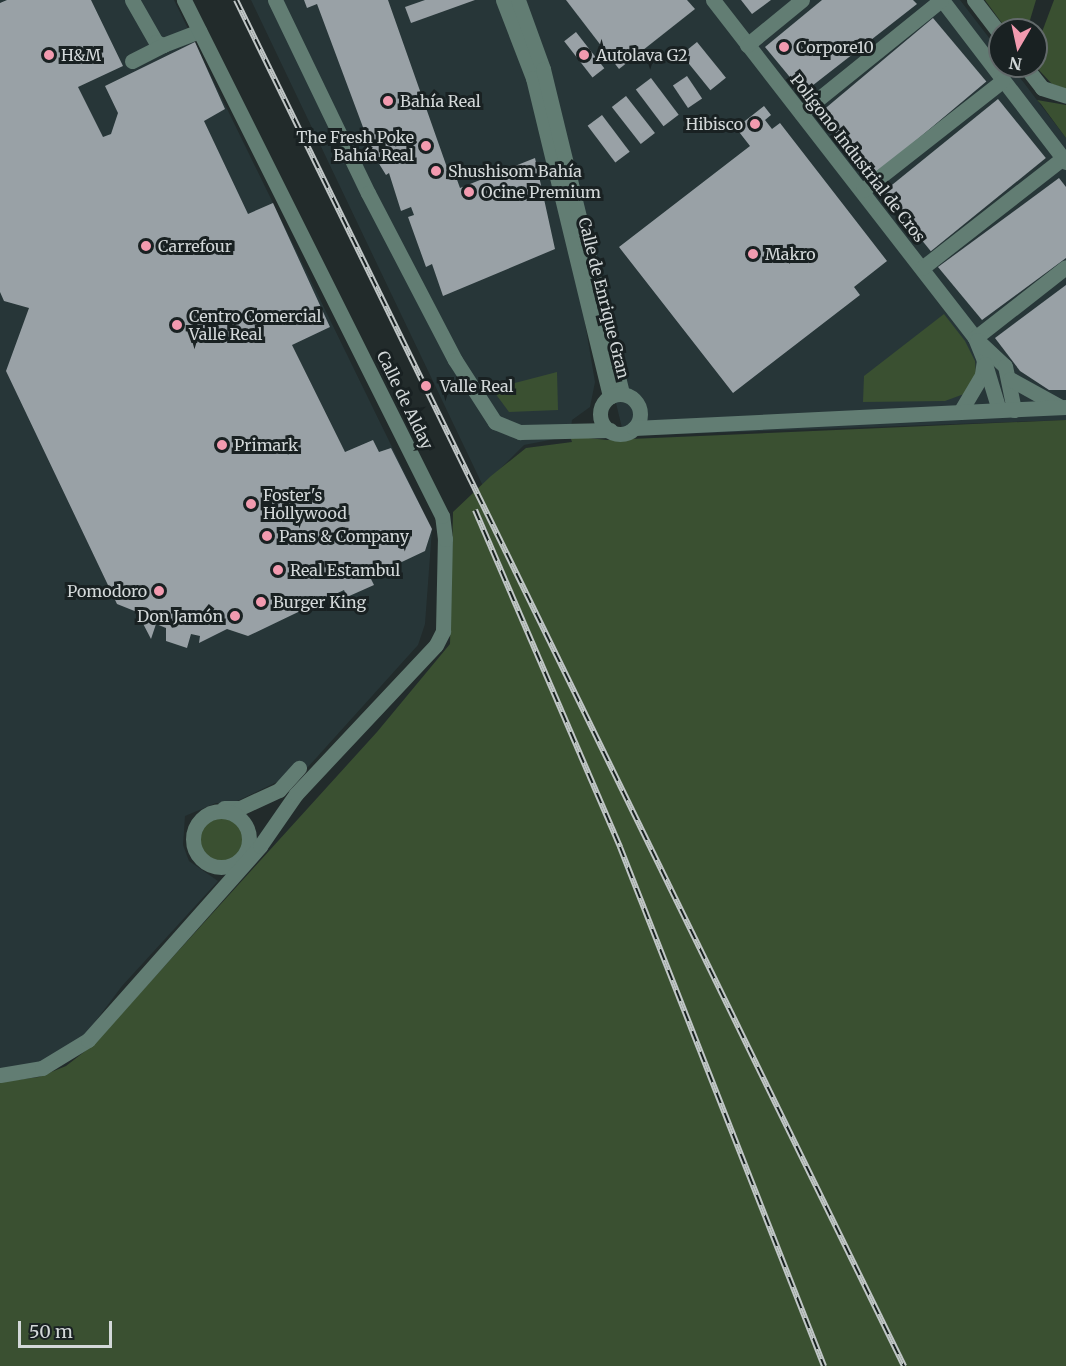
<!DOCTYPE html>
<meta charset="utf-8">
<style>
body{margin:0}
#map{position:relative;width:1066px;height:1366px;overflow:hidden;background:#222b2b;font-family:Merriweather,serif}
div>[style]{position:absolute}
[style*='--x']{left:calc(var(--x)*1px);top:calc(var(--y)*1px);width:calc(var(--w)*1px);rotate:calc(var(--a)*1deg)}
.built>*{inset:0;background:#273638}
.green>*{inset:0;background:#3a5031}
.round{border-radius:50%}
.building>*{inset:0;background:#99a1a6;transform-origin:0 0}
.minor>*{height:15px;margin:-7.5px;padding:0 7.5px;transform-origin:7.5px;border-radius:7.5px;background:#627d73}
.minor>.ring{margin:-7.5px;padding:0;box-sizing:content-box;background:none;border:15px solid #627d73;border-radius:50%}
.rail>*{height:6px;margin-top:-3px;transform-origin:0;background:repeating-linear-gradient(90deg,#192122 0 11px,#c0c6c6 0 22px);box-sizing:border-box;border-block:2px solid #c0c6c6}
.dots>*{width:16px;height:16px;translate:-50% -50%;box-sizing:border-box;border:3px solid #192122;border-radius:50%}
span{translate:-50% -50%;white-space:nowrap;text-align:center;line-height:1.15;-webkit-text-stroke:6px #192122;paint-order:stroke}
.poi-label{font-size:16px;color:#d3d8d9}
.left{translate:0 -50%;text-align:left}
.right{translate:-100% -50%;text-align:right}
.street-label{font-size:16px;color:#d3d8d9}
.north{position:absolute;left:988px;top:18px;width:60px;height:60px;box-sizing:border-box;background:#192122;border:2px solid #636a6b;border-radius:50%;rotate:189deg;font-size:16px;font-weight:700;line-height:24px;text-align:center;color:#d3d8d9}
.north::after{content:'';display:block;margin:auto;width:21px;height:27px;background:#f29aaf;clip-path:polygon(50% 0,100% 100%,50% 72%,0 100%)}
.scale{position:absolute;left:18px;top:1321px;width:94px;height:27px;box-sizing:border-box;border:3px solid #d3d8d9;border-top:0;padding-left:8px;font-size:18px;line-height:21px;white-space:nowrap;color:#d3d8d9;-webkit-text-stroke:4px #192122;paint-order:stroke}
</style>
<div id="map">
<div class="built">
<i style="clip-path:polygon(0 0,174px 0,432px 529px,425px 624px,418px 645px,308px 767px,233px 803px,216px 803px,185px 816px,183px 845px,189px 861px,218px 881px,122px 986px,83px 1038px,52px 1059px,0 1071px)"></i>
<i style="clip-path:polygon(251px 0,960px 0,1000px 52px,1000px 66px,1011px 66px,1066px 138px,1066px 420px,624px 436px,559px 169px,595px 382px,590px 407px,572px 420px,570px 436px,524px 445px,483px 486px)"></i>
</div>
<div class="green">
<i style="clip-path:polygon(985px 0,1036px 0,1027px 30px,1007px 30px)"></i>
<i style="clip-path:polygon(1054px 0,1066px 0,1066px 89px,1052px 84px,1038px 69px,1042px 32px)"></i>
<i style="clip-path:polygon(1037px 100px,1066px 105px,1066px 138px,1041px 104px)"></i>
<i style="clip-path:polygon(944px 314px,965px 341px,975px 361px,976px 374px,964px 394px,945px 401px,863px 402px,864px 376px)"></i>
<i style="clip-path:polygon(557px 372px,558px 410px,509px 412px,492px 389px)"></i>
<i style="clip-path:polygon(1066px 420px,1066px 1366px,0 1366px,0 1082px,39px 1077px,66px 1066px,93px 1045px,377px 732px,450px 644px,453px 512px,491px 476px,526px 448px,572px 442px,570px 436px,607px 440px)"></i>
<i class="round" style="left:197px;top:816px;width:46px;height:46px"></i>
</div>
<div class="building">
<i style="clip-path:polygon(7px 0,91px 0,123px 66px,78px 87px,103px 137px,111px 134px,118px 113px,105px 86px,195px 42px,225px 109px,204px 121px,248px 214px,273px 203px,330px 327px,292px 345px,345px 452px,373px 440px,379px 452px,391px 448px,432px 529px,425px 551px,370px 577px,374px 585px,347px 597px,344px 590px,248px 636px,227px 629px,199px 643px,200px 636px,191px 634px,187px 648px,166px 641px,166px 628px,156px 624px,151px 639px,137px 612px,117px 604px,6px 371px,29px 308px,4px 301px,0 292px,0 3px)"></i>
<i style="clip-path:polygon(304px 0,388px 0,450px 176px,455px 174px,460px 188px,535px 158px,555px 249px,443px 296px,432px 264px,426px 267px,408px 217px,414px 215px,411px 207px,401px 211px,389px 173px,386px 175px,373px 154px,317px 4px,307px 8px)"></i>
<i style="clip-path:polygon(425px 0,475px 0,411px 23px,405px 7px)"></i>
<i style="clip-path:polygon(566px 0,687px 0,695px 9px,619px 69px)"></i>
<i style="clip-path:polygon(741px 0,771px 0,752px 14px)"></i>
<i style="clip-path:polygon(822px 0,913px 0,917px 4px,803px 93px,765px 47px)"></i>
<i style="left:933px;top:18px;width:83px;height:149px;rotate:50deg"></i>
<i style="left:576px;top:32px;width:46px;height:15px;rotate:52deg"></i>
<i style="left:697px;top:42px;width:46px;height:20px;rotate:51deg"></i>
<i style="left:687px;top:76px;width:27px;height:17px;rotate:56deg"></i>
<i style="left:651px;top:78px;width:46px;height:19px;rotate:53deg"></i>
<i style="left:626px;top:96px;width:47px;height:18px;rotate:52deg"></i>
<i style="left:998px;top:99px;width:76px;height:148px;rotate:51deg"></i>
<i style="clip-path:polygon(764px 106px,771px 115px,765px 120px,772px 129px,780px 123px,887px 261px,854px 287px,860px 295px,733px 393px,619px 247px,750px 146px,736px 128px)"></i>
<i style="left:602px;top:115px;width:46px;height:18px;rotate:53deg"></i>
<i style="clip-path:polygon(1059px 178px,1066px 187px,1066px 258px,982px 320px,938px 267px)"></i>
<i style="clip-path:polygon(1066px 285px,1066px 390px,1049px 390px,1020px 371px,995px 338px)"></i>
</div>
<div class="minor">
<i style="--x:132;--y:0;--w:48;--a:60.3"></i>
<i style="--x:156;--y:42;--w:8;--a:23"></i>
<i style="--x:163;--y:45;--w:39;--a:-21"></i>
<i style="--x:275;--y:0;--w:214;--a:64.3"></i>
<i style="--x:368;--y:193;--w:188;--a:62.5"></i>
<i style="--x:455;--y:360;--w:74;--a:57.2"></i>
<i style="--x:495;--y:422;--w:27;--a:22"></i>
<i style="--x:520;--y:432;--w:90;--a:-1.3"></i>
<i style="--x:503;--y:0;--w:84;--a:69"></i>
<i style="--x:533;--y:78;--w:328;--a:76.4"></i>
<i style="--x:518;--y:0;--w:73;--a:70.1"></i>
<i style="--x:543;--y:69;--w:334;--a:76.3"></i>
<i style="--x:713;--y:0;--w:428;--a:52.2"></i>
<i style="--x:975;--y:338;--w:24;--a:68"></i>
<i style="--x:984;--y:360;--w:15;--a:98"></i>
<i style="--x:982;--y:375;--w:43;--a:120.7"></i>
<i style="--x:942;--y:0;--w:204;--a:52.6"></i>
<i style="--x:974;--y:0;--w:43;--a:52.6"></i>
<i style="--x:747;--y:45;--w:71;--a:-39.3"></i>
<i style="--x:132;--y:61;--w:35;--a:-27"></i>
<i style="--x:1025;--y:66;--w:28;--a:52"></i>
<i style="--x:1042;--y:88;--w:25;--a:18"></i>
<i style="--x:801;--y:113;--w:180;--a:-38.9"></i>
<i style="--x:863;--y:190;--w:177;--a:-38.1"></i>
<i style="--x:922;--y:268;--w:179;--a:-38"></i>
<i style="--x:975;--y:338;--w:115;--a:-38"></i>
<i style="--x:977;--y:340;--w:38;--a:43"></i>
<i style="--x:1005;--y:366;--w:45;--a:78.4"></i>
<i style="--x:985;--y:364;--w:48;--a:73.1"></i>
<i style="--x:1010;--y:379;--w:56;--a:28.9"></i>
<i class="ring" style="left:600px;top:394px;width:25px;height:25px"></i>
<i style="--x:634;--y:428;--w:433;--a:-2.8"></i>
<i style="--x:224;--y:808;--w:16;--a:0"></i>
<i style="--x:240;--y:808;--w:43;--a:-24.8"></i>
<i style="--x:279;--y:790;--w:30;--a:-48"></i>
<i class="ring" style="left:193px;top:811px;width:41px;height:41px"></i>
<i style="--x:0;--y:1075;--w:43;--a:-9.5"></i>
<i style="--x:42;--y:1068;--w:54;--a:-31.3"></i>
<i style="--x:88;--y:1040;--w:259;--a:-48.4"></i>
<i style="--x:260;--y:846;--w:63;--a:-55.3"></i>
<i style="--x:296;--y:794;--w:204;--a:-46.8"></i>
<i style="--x:436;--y:645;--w:16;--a:-63"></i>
<i style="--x:443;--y:631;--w:92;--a:-88.8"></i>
<i style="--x:445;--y:539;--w:23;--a:-97"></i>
<i style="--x:442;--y:516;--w:577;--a:-116.57"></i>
</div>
<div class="rail">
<i style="--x:236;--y:0;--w:1521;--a:63.94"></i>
<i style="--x:475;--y:510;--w:367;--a:66.7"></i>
<i style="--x:620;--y:847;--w:558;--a:68.54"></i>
</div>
<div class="dots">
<i style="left:784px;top:47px;background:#f29aaf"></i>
<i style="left:49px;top:55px;background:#f29aaf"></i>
<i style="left:584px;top:55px;background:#f29aaf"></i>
<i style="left:388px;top:101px;background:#f29aaf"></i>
<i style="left:755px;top:124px;background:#f29aaf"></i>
<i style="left:426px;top:146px;background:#f29aaf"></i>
<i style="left:436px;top:171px;background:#f29aaf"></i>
<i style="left:469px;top:192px;background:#f29aaf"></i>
<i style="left:146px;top:246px;background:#f29aaf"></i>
<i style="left:753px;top:254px;background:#f29aaf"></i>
<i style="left:177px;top:325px;background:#f29aaf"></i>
<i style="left:426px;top:386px;background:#f29aaf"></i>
<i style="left:222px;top:445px;background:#f29aaf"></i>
<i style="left:251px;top:504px;background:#f29aaf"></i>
<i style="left:267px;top:536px;background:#f29aaf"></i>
<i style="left:278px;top:570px;background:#f29aaf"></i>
<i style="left:159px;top:591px;background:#f29aaf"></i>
<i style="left:261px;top:602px;background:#f29aaf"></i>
<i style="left:235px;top:616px;background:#f29aaf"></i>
</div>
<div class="poi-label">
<span class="left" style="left:796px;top:47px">Corpore10</span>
<span class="left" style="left:61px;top:55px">H&amp;M</span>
<span class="left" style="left:596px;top:55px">Autolava G2</span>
<span class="left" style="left:400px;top:101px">Bahía Real</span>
<span class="right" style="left:743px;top:124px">Hibisco</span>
<span class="right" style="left:414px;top:146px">The Fresh Poke<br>Bahía Real</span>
<span class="left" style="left:448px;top:171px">Shushisom Bahía</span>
<span class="left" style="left:481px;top:192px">Ocine Premium</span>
<span class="left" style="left:158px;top:246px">Carrefour</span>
<span class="left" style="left:765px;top:254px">Makro</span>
<span class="left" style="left:189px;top:325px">Centro Comercial<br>Valle Real</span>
<span class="left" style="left:440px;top:386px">Valle Real</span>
<span class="left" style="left:234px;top:445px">Primark</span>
<span class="left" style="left:263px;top:504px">Foster's<br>Hollywood</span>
<span class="left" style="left:279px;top:536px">Pans &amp; Company</span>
<span class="left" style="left:290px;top:570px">Real Estambul</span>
<span class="right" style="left:147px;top:591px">Pomodoro</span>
<span class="left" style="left:273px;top:602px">Burger King</span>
<span class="right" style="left:223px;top:616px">Don Jamón</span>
</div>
<div class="street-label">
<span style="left:858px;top:158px;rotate:52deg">Polígono Industrial de Cros</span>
<span style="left:604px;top:298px;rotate:76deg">Calle de Enrique Gran</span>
<span style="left:405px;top:400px;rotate:64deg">Calle de Alday</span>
</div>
<div class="north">N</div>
<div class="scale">50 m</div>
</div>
